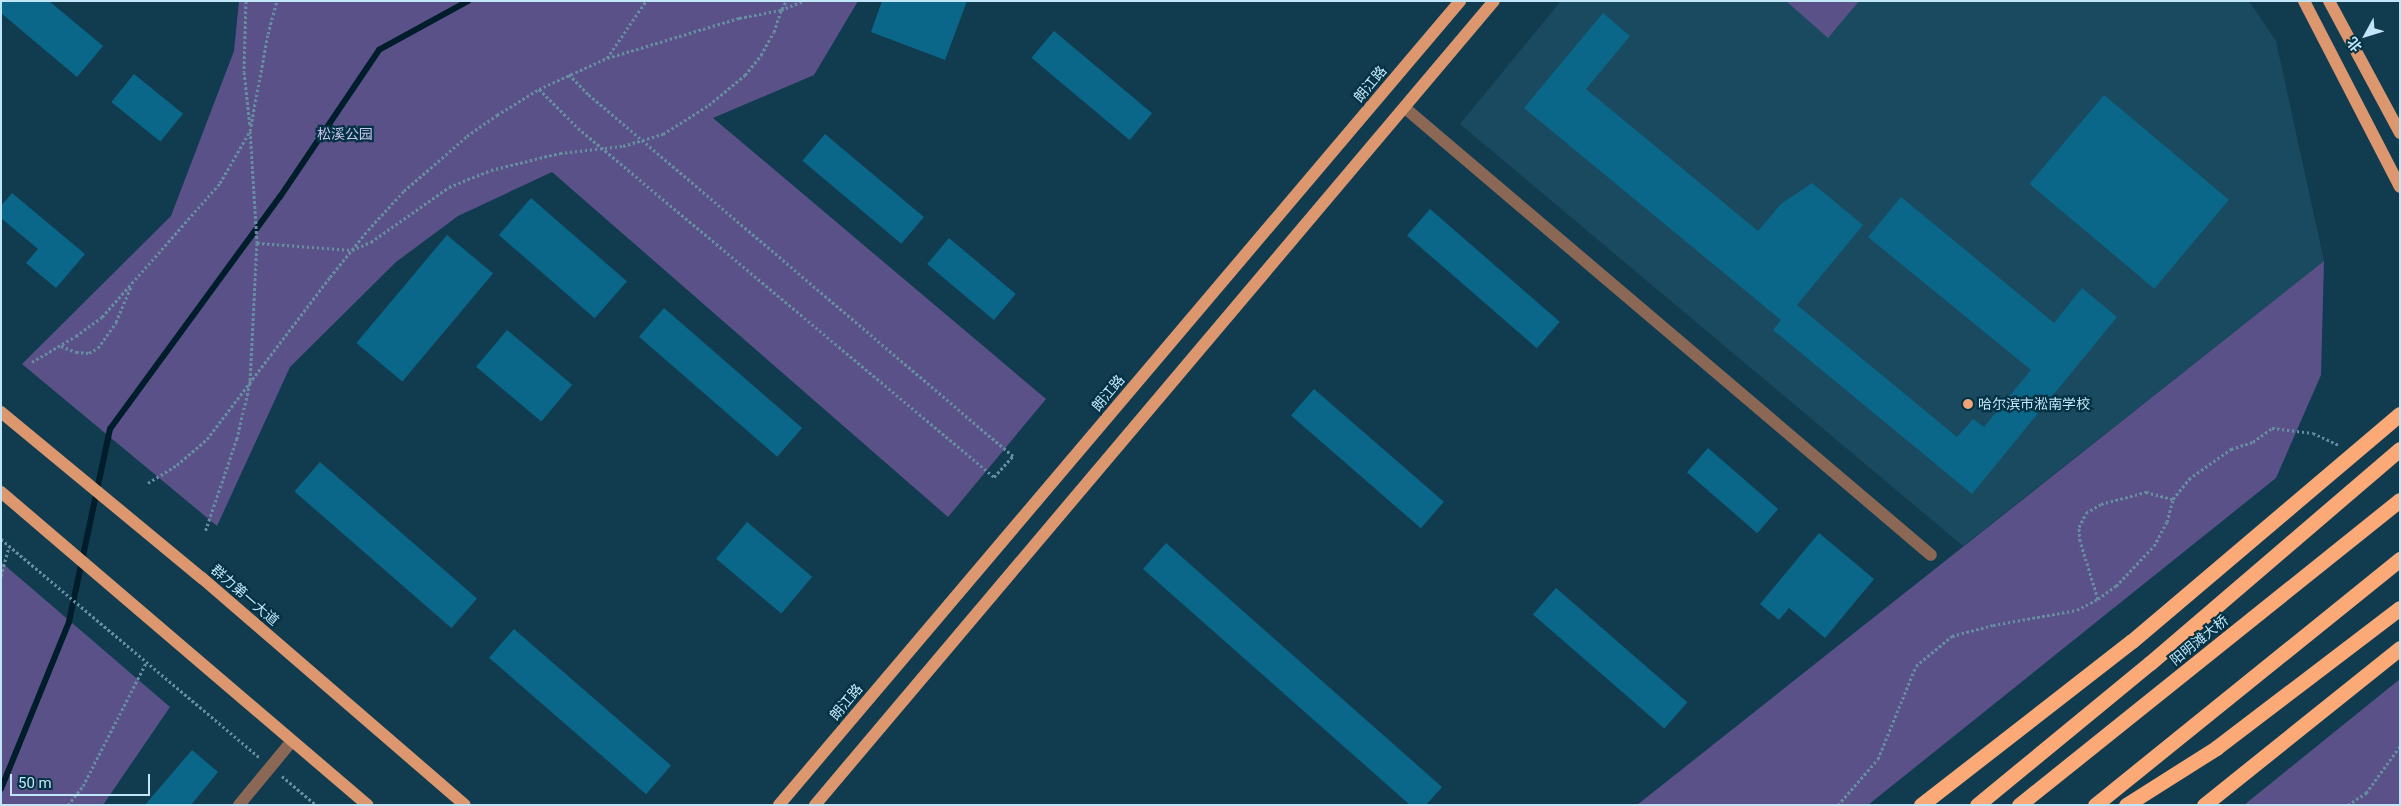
<!DOCTYPE html>
<meta charset="utf-8">
<style>
body{margin:0}
#map{position:relative;width:2401px;height:806px;overflow:hidden;background:#113c4f;font-family:Roboto,"Noto Sans SC",sans-serif}
div>[style]{position:absolute}
[style*='--x']{left:calc(var(--x)*1px);top:calc(var(--y)*1px);width:calc(var(--w)*1px);rotate:calc(var(--a)*1deg)}
.built>*{inset:0;background:#1a4a5f}
.green>*{inset:0;background:#5a5189}
.stream>*{height:5.5px;margin:-2.75px;padding:0 2.75px;transform-origin:2.75px;border-radius:2.75px;background:#001d2b}
.building>*{inset:0;background:#0a6789;transform-origin:0 0}
.path>*{height:3px;margin-top:-1.5px;transform-origin:0;background:repeating-linear-gradient(90deg,#668ea1 0 2.5px,transparent 0 5px)}
.minor>*{height:12px;margin:-6px;padding:0 6px;transform-origin:6px;border-radius:6px;background:#8b6855}
.major>*{height:12px;margin:-6px;padding:0 6px;transform-origin:6px;border-radius:6px;background:#dc976f}
.highway>*{height:15px;margin:-7.5px;padding:0 7.5px;transform-origin:7.5px;border-radius:7.5px;background:#fca978}
.dots>*{width:14px;height:14px;translate:-50% -50%;box-sizing:border-box;border:2px solid #043244;border-radius:50%}
span{translate:-50% -50%;white-space:nowrap;text-align:center;line-height:1.15;-webkit-text-stroke:4.5px #043244;paint-order:stroke}
.street-label{font-size:14px;color:#c1e6f9}
.park-label{font-size:14px;color:#c9c4ee}
.poi-label{font-size:14px;color:#c1e6f9}
.left{translate:0 -50%;text-align:left}
.frame{position:absolute;inset:0;border:2px solid #c1e6f9;pointer-events:none}
.north{position:absolute;left:2341px;top:10px;width:50px;height:50px;-webkit-text-stroke:4px #043244;paint-order:stroke;rotate:231deg;font-size:14px;font-weight:700;line-height:20px;text-align:center;color:#c1e6f9}
.north::after{content:'';display:block;margin:auto;width:18px;height:22px;background:#c1e6f9;clip-path:polygon(50% 0,100% 100%,50% 72%,0 100%)}
.scale{position:absolute;left:10px;top:774px;width:140px;height:22px;box-sizing:border-box;border:2px solid #c1e6f9;border-top:0;padding-left:6px;font-size:15px;line-height:18px;white-space:nowrap;color:#c1e6f9;-webkit-text-stroke:4px #043244;paint-order:stroke}
</style>
<div id="map">
<div class="built">
<i style="clip-path:polygon(1561px 1px,2249px 1px,2276px 41px,2324px 261px,1963px 546px,1460px 124px)"></i>
</div>
<div class="green">
<i style="clip-path:polygon(239px 1px,858px 1px,814px 75px,713px 118px,1046px 399px,948px 517px,552px 172px,458px 216px,396px 262px,290px 367px,217px 526px,22px 364px,171px 216px,234px 51px)"></i>
<i style="clip-path:polygon(1786px 1px,1859px 1px,1828px 38px)"></i>
<i style="clip-path:polygon(2324px 261px,2321px 375px,2276px 478px,1868px 805px,1637px 805px)"></i>
<i style="clip-path:polygon(1px 562px,170px 707px,103px 805px,1px 805px)"></i>
<i style="clip-path:polygon(2400px 679px,2400px 805px,2244px 805px)"></i>
</div>
<div class="stream">
<i style="--x:1;--y:789;--w:180;--a:-67.8"></i>
<i style="--x:69;--y:622;--w:197;--a:-78"></i>
<i style="--x:110;--y:429;--w:288;--a:-53.8"></i>
<i style="--x:280;--y:197;--w:177;--a:-56"></i>
<i style="--x:379;--y:50;--w:102;--a:-28.8"></i>
</div>
<div class="building">
<i style="clip-path:polygon(1px 1px,49px 1px,103px 46px,77px 77px,1px 13px)"></i>
<i style="clip-path:polygon(882px 1px,967px 1px,945px 60px,871px 32px)"></i>
<i style="clip-path:polygon(1603px 13px,1630px 36px,1586px 89px,1758px 231px,1781px 204px,1812px 183px,1863px 225px,1797px 305px,1957px 437px,1973px 419px,1984px 427px,2031px 370px,1868px 237px,1901px 197px,2054px 323px,2082px 288px,2117px 317px,1972px 494px,1773px 330px,1781px 320px,1524px 108px)"></i>
<i style="left:1054px;top:31px;width:128px;height:35px;rotate:40deg"></i>
<i style="left:134px;top:74px;width:63px;height:36px;rotate:39deg"></i>
<i style="left:2104px;top:95px;width:163px;height:116px;rotate:40deg"></i>
<i style="left:825px;top:134px;width:129px;height:35px;rotate:40deg"></i>
<i style="clip-path:polygon(12px 193px,85px 254px,56px 288px,26px 263px,38px 249px,1px 218px,1px 206px)"></i>
<i style="left:531px;top:198px;width:127px;height:49px;rotate:41deg"></i>
<i style="left:1430px;top:209px;width:172px;height:35px;rotate:41deg"></i>
<i style="left:447px;top:235px;width:60px;height:141px;rotate:40deg"></i>
<i style="left:949px;top:238px;width:87px;height:34px;rotate:40deg"></i>
<i style="left:664px;top:308px;width:183px;height:38px;rotate:41deg"></i>
<i style="left:507px;top:330px;width:85px;height:48px;rotate:40deg"></i>
<i style="left:1314px;top:389px;width:172px;height:35px;rotate:41deg"></i>
<i style="left:1708px;top:448px;width:93px;height:32px;rotate:41deg"></i>
<i style="left:320px;top:462px;width:208px;height:39px;rotate:41deg"></i>
<i style="left:747px;top:522px;width:85px;height:48px;rotate:40deg"></i>
<i style="clip-path:polygon(1819px 533px,1874px 579px,1825px 638px,1789px 608px,1779px 620px,1760px 604px)"></i>
<i style="clip-path:polygon(1166px 543px,1442px 787px,1426px 805px,1410px 805px,1143px 569px)"></i>
<i style="left:1556px;top:588px;width:174px;height:35px;rotate:41deg"></i>
<i style="left:514px;top:629px;width:208px;height:38px;rotate:41deg"></i>
<i style="clip-path:polygon(192px 750px,218px 772px,191px 805px,145px 805px)"></i>
</div>
<div class="path">
<i style="--x:246;--y:1;--w:71;--a:91.6"></i>
<i style="--x:244;--y:72;--w:54;--a:83.7"></i>
<i style="--x:782;--y:9;--w:9;--a:-63"></i>
<i style="--x:781;--y:10;--w:24;--a:-22"></i>
<i style="--x:539;--y:89;--w:55;--a:45"></i>
<i style="--x:578;--y:128;--w:543;--a:39.99"></i>
<i style="--x:994;--y:477;--w:28;--a:-48"></i>
<i style="--x:1013;--y:456;--w:558;--a:-139.58"></i>
<i style="--x:588;--y:94;--w:28;--a:-134"></i>
<i style="--x:250;--y:131;--w:99;--a:-79.5"></i>
<i style="--x:268;--y:34;--w:34;--a:-75"></i>
<i style="--x:257;--y:243;--w:95;--a:4.2"></i>
<i style="--x:352;--y:250;--w:21;--a:-23"></i>
<i style="--x:371;--y:242;--w:95;--a:-35.2"></i>
<i style="--x:449;--y:187;--w:45;--a:-22"></i>
<i style="--x:491;--y:170;--w:71;--a:-13.8"></i>
<i style="--x:560;--y:153;--w:63;--a:-6.3"></i>
<i style="--x:623;--y:146;--w:42;--a:-16.7"></i>
<i style="--x:663;--y:134;--w:54;--a:-32.2"></i>
<i style="--x:709;--y:105;--w:47;--a:-39.8"></i>
<i style="--x:745;--y:75;--w:26;--a:-51"></i>
<i style="--x:761;--y:55;--w:26;--a:-61"></i>
<i style="--x:774;--y:32;--w:23;--a:-72"></i>
<i style="--x:781;--y:10;--w:43;--a:169.2"></i>
<i style="--x:739;--y:18;--w:138;--a:163.1"></i>
<i style="--x:61;--y:346;--w:16;--a:22"></i>
<i style="--x:76;--y:352;--w:13;--a:4"></i>
<i style="--x:89;--y:353;--w:10;--a:-29"></i>
<i style="--x:98;--y:348;--w:32;--a:-55"></i>
<i style="--x:116;--y:322;--w:38;--a:-67"></i>
<i style="--x:32;--y:362;--w:51;--a:-30.6"></i>
<i style="--x:76;--y:336;--w:32;--a:-36"></i>
<i style="--x:102;--y:317;--w:179;--a:-48.6"></i>
<i style="--x:220;--y:183;--w:60;--a:-60"></i>
<i style="--x:250;--y:131;--w:112;--a:86.4"></i>
<i style="--x:257;--y:243;--w:140;--a:92.9"></i>
<i style="--x:250;--y:383;--w:57;--a:103.3"></i>
<i style="--x:237;--y:438;--w:99;--a:108.8"></i>
<i style="--x:148;--y:483;--w:34;--a:-32"></i>
<i style="--x:177;--y:465;--w:40;--a:-41"></i>
<i style="--x:207;--y:439;--w:203;--a:-52.8"></i>
<i style="--x:330;--y:277;--w:60;--a:-51"></i>
<i style="--x:368;--y:230;--w:53;--a:-47.3"></i>
<i style="--x:404;--y:191;--w:84;--a:-41.1"></i>
<i style="--x:467;--y:136;--w:37;--a:-35"></i>
<i style="--x:497;--y:115;--w:49;--a:-31.8"></i>
<i style="--x:539;--y:89;--w:75;--a:-24.5"></i>
<i style="--x:607;--y:58;--w:69;--a:-55.6"></i>
<i style="--x:1;--y:539;--w:339;--a:40.2"></i>
<i style="--x:1;--y:576;--w:31;--a:-75"></i>
<i style="--x:2098;--y:599;--w:61;--a:-107.2"></i>
<i style="--x:2080;--y:541;--w:14;--a:-94"></i>
<i style="--x:2079;--y:527;--w:16;--a:-63"></i>
<i style="--x:2086;--y:513;--w:17;--a:-31"></i>
<i style="--x:2101;--y:504;--w:47;--a:-14.9"></i>
<i style="--x:2146;--y:492;--w:28;--a:15"></i>
<i style="--x:282;--y:776;--w:45;--a:40.5"></i>
<i style="--x:68;--y:805;--w:24;--a:-52"></i>
<i style="--x:83;--y:786;--w:138;--a:-62.9"></i>
<i style="--x:1838;--y:805;--w:61;--a:-49"></i>
<i style="--x:1878;--y:759;--w:100;--a:-67.8"></i>
<i style="--x:1916;--y:666;--w:47;--a:-39.8"></i>
<i style="--x:1952;--y:636;--w:42;--a:-15"></i>
<i style="--x:1993;--y:625;--w:85;--a:-10.1"></i>
<i style="--x:2077;--y:610;--w:24;--a:-28"></i>
<i style="--x:2098;--y:599;--w:22;--a:-36"></i>
<i style="--x:2116;--y:586;--w:55;--a:-46.5"></i>
<i style="--x:2154;--y:546;--w:27;--a:-62"></i>
<i style="--x:2167;--y:522;--w:24;--a:-75"></i>
<i style="--x:2173;--y:499;--w:26;--a:-51"></i>
<i style="--x:2189;--y:479;--w:52;--a:-35.5"></i>
<i style="--x:2231;--y:449;--w:23;--a:-18"></i>
<i style="--x:2253;--y:442;--w:24;--a:-36"></i>
<i style="--x:2272;--y:428;--w:41;--a:7"></i>
<i style="--x:2313;--y:433;--w:29;--a:25"></i>
<i style="--x:2348;--y:805;--w:22;--a:-34"></i>
<i style="--x:2366;--y:793;--w:58;--a:-54.1"></i>
</div>
<div class="minor">
<i style="--x:1405;--y:108;--w:690;--a:40.36"></i>
<i style="--x:239;--y:805;--w:83;--a:-50.4"></i>
</div>
<div class="major">
<i style="--x:2304;--y:1;--w:209;--a:62.7"></i>
<i style="--x:2329;--y:1;--w:150;--a:61.7"></i>
<i style="--x:1;--y:412;--w:261;--a:39.6"></i>
<i style="--x:202;--y:578;--w:347;--a:40.8"></i>
<i style="--x:1;--y:492;--w:482;--a:40.5"></i>
<i style="--x:779;--y:805;--w:1054;--a:-49.73"></i>
<i style="--x:815;--y:805;--w:1052;--a:-49.82"></i>
</div>
<div class="highway">
<i style="--x:1921;--y:805;--w:267;--a:-37.9"></i>
<i style="--x:2132;--y:641;--w:351;--a:-40.3"></i>
<i style="--x:1977;--y:805;--w:224;--a:-39.4"></i>
<i style="--x:2150;--y:663;--w:329;--a:-40.6"></i>
<i style="--x:2019;--y:805;--w:488;--a:-38.7"></i>
<i style="--x:2095;--y:805;--w:392;--a:-38.9"></i>
<i style="--x:2126;--y:805;--w:107;--a:-32.3"></i>
<i style="--x:2216;--y:748;--w:231;--a:-37.3"></i>
<i style="--x:2204;--y:805;--w:251;--a:-38.7"></i>
</div>
<div class="dots">
<i style="left:1968px;top:404px;background:#efa377"></i>
</div>
<div class="street-label">
<span style="left:1370px;top:84px;rotate:-50deg">朗江路</span>
<span style="left:1108px;top:393px;rotate:-50deg">朗江路</span>
<span style="left:245px;top:595px;rotate:41deg">群力第一大道</span>
<span style="left:2199px;top:640px;rotate:-39deg">阳明滩大桥</span>
<span style="left:846px;top:702px;rotate:-50deg">朗江路</span>
</div>
<div class="park-label">
<span style="left:345px;top:134px">松溪公园</span>
</div>
<div class="poi-label">
<span class="left" style="left:1978px;top:404px">哈尔滨市淞南学校</span>
</div>
<div class="frame"></div>
<div class="north">北</div>
<div class="scale">50 m</div>
</div>
